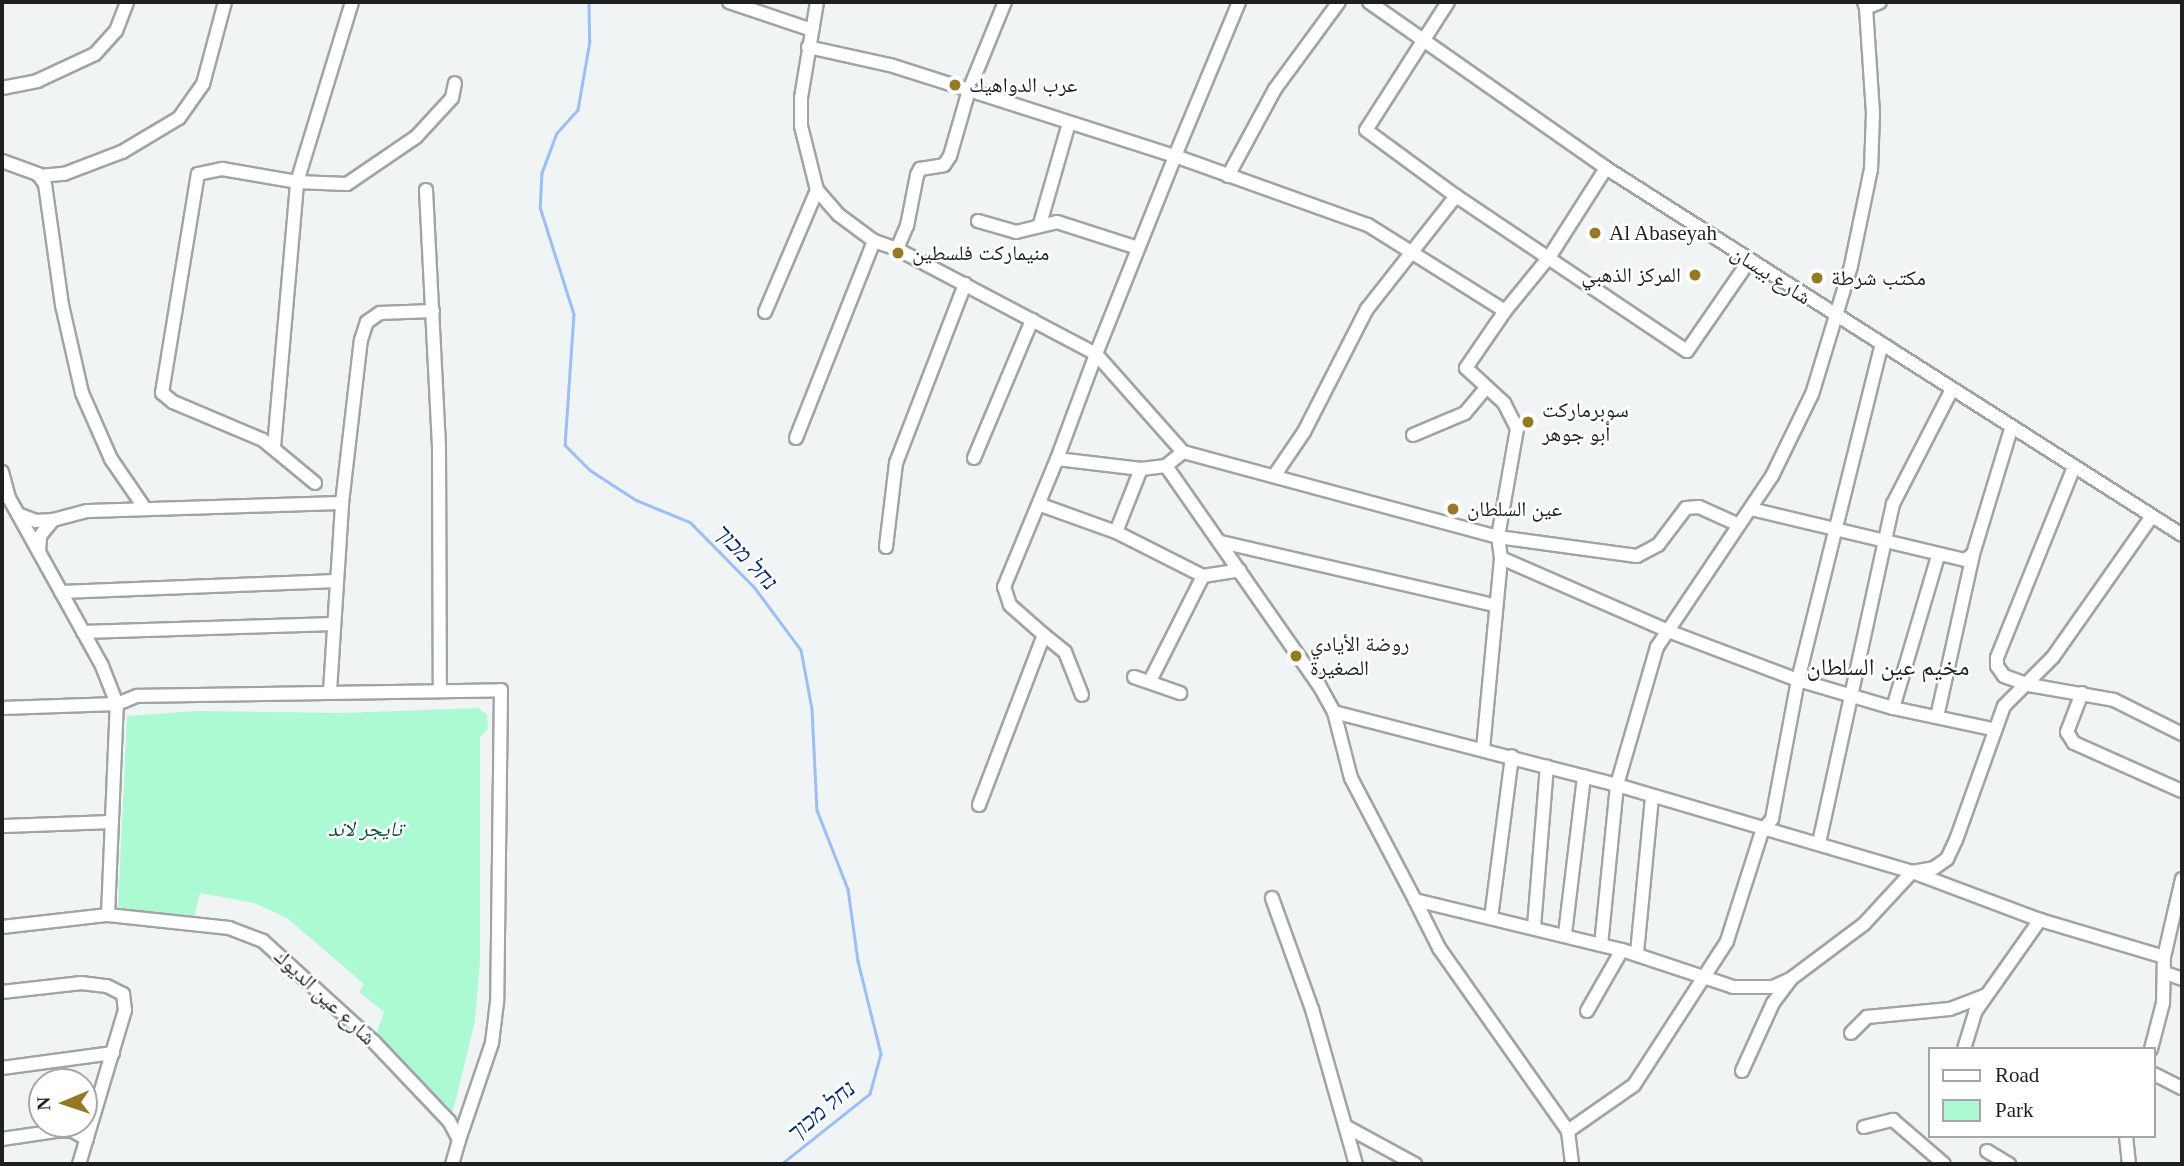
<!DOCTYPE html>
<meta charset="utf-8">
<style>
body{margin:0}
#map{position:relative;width:2184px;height:1166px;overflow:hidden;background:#f0f4f5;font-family:"Times New Roman","Noto Naskh Arabic","Noto Sans Hebrew",serif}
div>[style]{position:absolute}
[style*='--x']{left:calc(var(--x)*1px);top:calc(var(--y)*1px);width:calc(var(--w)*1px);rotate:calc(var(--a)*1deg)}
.green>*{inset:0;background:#abfad4}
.stream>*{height:2.5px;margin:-1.25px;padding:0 1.25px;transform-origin:1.25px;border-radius:1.25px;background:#9cbef8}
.roads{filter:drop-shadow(2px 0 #a1a4a5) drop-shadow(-2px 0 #a1a4a5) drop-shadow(0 2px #a1a4a5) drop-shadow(0 -2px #a1a4a5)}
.minor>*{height:12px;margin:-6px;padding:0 6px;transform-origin:6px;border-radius:6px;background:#fff}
.dots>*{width:19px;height:19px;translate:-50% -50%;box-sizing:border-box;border:4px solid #fff;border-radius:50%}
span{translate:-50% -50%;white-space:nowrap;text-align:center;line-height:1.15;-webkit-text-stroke:5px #fff;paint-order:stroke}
.poi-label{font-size:21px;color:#1e2020}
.left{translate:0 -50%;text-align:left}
.right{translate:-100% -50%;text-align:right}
.street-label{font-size:21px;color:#1e2020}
.park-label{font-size:21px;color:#005337;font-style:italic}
.water-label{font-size:23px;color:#002a7a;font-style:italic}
.quarter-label{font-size:24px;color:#1e2020}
.frame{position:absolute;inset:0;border:4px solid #1e2020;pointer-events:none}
.legend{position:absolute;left:1928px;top:1047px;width:228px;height:91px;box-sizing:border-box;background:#fff;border:2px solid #a5a6a6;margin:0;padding:9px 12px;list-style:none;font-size:21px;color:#1e2020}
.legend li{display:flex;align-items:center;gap:14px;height:35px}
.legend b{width:35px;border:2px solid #a5a6a6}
.north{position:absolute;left:28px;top:1068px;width:70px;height:70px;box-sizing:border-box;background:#fff;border:2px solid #a5a6a6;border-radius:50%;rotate:268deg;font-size:19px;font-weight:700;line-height:28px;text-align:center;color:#1e2020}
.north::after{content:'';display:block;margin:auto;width:24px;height:32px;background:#977921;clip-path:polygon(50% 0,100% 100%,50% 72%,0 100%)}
</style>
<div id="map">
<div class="green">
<i style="clip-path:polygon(478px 708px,487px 715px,488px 729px,480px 737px,480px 961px,475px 1021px,453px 1111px,445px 1111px,375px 1037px,384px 1012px,359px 992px,364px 984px,287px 918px,254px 903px,200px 893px,194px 919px,118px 907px,127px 716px,197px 711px,343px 713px)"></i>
</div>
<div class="stream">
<i style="--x:589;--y:2;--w:39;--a:89"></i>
<i style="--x:590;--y:41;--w:70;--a:99.9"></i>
<i style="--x:578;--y:110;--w:31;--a:132"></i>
<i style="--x:557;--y:133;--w:43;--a:110.6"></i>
<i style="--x:542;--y:173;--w:34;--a:93"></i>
<i style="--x:540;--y:207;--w:112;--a:72.4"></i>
<i style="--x:574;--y:314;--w:131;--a:93.9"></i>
<i style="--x:565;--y:445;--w:35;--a:45"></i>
<i style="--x:590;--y:470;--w:55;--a:33.1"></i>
<i style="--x:636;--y:500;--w:58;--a:22.2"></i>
<i style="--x:690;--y:522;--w:93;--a:45.4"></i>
<i style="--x:755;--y:588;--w:77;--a:53.4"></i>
<i style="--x:801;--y:650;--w:60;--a:79.4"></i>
<i style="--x:812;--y:709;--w:101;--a:87.2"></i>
<i style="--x:817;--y:810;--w:85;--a:68.6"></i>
<i style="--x:848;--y:889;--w:73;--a:82.1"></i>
<i style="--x:858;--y:961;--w:96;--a:76.1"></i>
<i style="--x:881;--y:1054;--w:41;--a:105.4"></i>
<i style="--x:870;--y:1094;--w:112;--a:141.5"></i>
</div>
<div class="roads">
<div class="minor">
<i style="--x:729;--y:2;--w:88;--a:18.6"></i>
<i style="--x:817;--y:2;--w:97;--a:99.5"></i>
<i style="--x:801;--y:98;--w:28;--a:90"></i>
<i style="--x:801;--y:126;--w:66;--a:76"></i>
<i style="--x:817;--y:190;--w:33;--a:49"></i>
<i style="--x:839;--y:215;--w:44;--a:36.6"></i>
<i style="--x:874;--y:241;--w:24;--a:19"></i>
<i style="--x:897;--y:249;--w:225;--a:27.8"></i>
<i style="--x:1096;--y:354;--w:213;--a:-68.2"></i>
<i style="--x:1175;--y:156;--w:205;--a:19.7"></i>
<i style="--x:1368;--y:225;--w:162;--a:32.1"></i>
<i style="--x:1505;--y:311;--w:69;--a:124.4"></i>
<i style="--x:1466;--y:368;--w:52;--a:42.6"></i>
<i style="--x:1504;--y:403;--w:29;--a:63"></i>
<i style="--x:1517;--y:429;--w:110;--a:100"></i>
<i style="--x:1498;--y:537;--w:326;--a:-164.9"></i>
<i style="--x:1183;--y:452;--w:22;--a:141"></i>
<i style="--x:1166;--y:466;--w:267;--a:55.1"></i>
<i style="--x:1319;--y:685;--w:31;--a:61"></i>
<i style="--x:1334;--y:712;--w:68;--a:75.6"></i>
<i style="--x:1351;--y:778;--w:138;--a:62.3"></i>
<i style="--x:1415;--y:900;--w:213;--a:13.6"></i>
<i style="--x:1369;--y:2;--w:289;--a:35"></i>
<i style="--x:1606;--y:168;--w:683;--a:32.5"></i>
<i style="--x:1448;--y:2;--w:152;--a:122.6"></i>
<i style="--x:1366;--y:130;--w:112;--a:36.3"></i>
<i style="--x:1864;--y:2;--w:6;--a:72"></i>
<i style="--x:1866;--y:8;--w:15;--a:-23"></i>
<i style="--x:1866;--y:8;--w:105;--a:86.2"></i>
<i style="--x:1873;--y:113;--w:56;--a:92"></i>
<i style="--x:1871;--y:169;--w:99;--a:101.7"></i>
<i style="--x:1851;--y:266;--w:134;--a:106.9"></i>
<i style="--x:1812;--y:394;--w:91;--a:116"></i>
<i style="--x:1772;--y:476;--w:206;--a:123.9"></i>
<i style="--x:1657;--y:647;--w:144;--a:106.2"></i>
<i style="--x:1617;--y:785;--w:308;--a:16.4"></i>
<i style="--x:1912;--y:872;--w:22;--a:-10"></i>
<i style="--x:1934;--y:868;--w:16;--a:-35"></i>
<i style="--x:1947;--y:859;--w:21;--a:-65"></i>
<i style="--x:1956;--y:840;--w:142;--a:-70.3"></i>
<i style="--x:2004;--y:706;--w:69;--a:-45"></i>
<i style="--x:2053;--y:657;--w:172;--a:-54.9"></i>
<i style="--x:808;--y:47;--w:84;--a:12.4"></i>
<i style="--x:890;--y:65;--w:83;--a:17.6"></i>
<i style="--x:969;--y:90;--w:95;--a:-67.8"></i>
<i style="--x:2;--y:88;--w:36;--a:-11"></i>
<i style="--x:37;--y:81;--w:64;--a:-25"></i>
<i style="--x:95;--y:54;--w:31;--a:-48"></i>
<i style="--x:116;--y:31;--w:31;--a:-69"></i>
<i style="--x:2;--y:161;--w:38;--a:20"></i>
<i style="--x:38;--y:174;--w:12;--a:55"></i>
<i style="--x:45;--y:184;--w:122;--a:82"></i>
<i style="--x:62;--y:305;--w:90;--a:77.2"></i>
<i style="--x:82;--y:393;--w:72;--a:66.3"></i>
<i style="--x:111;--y:459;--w:58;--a:55.5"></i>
<i style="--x:39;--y:176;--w:25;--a:-5"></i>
<i style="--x:64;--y:174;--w:62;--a:-20.8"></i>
<i style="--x:122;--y:152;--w:66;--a:-30.8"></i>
<i style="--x:179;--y:118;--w:42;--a:-54.8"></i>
<i style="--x:203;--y:84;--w:85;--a:-75"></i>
<i style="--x:1228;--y:176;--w:99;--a:-61.6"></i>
<i style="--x:1275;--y:89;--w:108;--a:-53.7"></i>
<i style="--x:426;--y:190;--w:257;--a:87.1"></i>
<i style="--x:439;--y:447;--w:243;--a:89.8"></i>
<i style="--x:978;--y:221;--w:40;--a:16"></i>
<i style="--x:1016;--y:232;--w:42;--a:-13.7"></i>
<i style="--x:1057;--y:222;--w:85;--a:17.8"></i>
<i style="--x:1040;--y:224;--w:105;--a:-74"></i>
<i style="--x:897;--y:249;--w:25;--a:-67"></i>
<i style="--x:907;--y:226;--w:52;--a:-78.9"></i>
<i style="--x:917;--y:175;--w:7;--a:-63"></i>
<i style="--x:920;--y:169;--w:24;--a:-9"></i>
<i style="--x:944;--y:165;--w:11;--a:-56"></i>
<i style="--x:950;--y:156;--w:69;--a:-73.9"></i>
<i style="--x:969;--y:90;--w:216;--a:17.8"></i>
<i style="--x:1175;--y:156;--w:167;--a:-67.4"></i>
<i style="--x:1505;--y:311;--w:71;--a:-50.7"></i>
<i style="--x:1550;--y:256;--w:104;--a:-57.5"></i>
<i style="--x:765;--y:312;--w:133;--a:-66.9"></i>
<i style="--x:1413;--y:435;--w:56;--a:-22.9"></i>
<i style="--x:1465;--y:413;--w:31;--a:-50"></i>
<i style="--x:796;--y:438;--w:212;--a:-68.4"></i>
<i style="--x:274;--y:447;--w:266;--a:-85"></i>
<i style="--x:297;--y:182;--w:188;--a:-73"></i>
<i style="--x:974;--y:458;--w:150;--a:-67.2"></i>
<i style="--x:1057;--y:459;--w:112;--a:-69.6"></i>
<i style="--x:1096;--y:354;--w:131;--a:48.4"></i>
<i style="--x:2074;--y:467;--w:206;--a:112"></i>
<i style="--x:1997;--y:658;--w:8;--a:90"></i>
<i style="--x:1997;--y:666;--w:12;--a:55"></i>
<i style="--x:2004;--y:676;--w:27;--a:20"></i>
<i style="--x:2029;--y:685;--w:86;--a:10"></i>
<i style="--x:2114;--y:700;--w:76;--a:26.6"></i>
<i style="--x:2;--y:472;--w:27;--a:75"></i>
<i style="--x:9;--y:498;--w:192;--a:61"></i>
<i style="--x:102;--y:666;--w:41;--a:68.5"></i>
<i style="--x:117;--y:704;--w:115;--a:178"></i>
<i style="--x:1274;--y:476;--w:53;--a:-55.7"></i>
<i style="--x:1304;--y:432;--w:138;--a:-62.9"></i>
<i style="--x:1367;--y:309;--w:144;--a:-51.8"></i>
<i style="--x:1456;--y:196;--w:278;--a:33.9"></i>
<i style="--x:1687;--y:351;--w:109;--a:-55.4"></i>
<i style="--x:315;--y:483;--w:67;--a:-140.4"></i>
<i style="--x:263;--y:440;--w:98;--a:-157.1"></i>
<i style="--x:173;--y:402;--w:14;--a:-141"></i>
<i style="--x:162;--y:393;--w:222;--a:-80.7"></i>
<i style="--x:198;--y:174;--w:25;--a:-12"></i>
<i style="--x:222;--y:169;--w:76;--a:9.8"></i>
<i style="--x:297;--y:182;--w:50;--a:2.3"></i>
<i style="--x:347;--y:184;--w:83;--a:-34.3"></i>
<i style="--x:416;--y:137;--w:53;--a:-47.3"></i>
<i style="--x:452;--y:98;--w:15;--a:-79"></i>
<i style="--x:1041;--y:505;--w:80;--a:19.8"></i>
<i style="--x:1116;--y:532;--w:68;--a:-68.4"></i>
<i style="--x:1751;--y:509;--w:220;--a:13.4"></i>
<i style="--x:1965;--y:560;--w:10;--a:-37"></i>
<i style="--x:1973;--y:554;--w:131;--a:-73.1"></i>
<i style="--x:18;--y:514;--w:19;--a:21"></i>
<i style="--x:36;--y:521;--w:17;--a:-3"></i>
<i style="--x:1116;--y:532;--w:97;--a:26.8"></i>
<i style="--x:1203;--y:576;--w:37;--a:-9"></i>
<i style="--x:1221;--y:542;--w:280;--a:13"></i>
<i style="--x:886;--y:547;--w:85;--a:-83.2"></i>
<i style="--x:896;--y:463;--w:192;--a:-68.9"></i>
<i style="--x:39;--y:552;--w:16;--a:-86"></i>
<i style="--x:40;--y:536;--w:21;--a:-51"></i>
<i style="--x:53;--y:520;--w:35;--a:-15"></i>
<i style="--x:87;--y:511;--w:255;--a:-1.8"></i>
<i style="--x:1501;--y:558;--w:182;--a:23.6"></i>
<i style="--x:1668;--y:631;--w:139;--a:20.7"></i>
<i style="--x:1798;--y:680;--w:99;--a:16.4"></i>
<i style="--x:1893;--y:708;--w:102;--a:11.9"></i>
<i style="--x:61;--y:592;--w:276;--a:-2.3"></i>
<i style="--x:83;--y:632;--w:251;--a:-1.8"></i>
<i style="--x:1044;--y:635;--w:27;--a:39"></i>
<i style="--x:1065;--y:652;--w:46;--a:68.4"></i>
<i style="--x:1134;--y:677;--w:49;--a:19.2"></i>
<i style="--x:1151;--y:679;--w:115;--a:-63.2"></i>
<i style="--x:330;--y:691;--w:188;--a:-86.3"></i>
<i style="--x:342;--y:503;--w:164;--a:-83.4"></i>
<i style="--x:361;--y:340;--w:19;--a:-72"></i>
<i style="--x:367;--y:322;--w:16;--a:-35"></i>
<i style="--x:380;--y:313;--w:53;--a:-2.2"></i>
<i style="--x:2082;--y:693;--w:42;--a:111"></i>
<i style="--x:2067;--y:732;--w:13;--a:58"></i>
<i style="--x:2074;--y:743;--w:118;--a:24"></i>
<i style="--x:1893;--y:708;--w:159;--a:-73.5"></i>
<i style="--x:1334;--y:712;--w:220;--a:14.5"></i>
<i style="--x:1937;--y:717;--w:167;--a:-77.5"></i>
<i style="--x:1483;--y:749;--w:192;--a:-84.6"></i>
<i style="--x:1501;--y:558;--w:21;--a:-98"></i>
<i style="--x:1498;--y:537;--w:140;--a:7.8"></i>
<i style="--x:1637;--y:556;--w:24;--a:-28"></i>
<i style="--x:1658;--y:545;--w:46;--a:-52.9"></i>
<i style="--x:1686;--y:508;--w:13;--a:-4"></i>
<i style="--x:1699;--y:507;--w:42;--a:24.1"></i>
<i style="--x:979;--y:805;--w:182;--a:-69.1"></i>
<i style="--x:1044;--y:635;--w:45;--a:-138.6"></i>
<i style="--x:1010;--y:605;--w:19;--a:-108"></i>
<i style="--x:1004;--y:587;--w:139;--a:-67.5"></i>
<i style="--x:1057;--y:459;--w:85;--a:6.8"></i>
<i style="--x:1141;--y:469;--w:25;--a:-7"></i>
<i style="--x:2;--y:826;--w:110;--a:-2.1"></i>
<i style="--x:1819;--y:843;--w:347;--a:-77.7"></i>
<i style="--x:1893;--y:504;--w:127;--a:-62.8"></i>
<i style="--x:1272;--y:898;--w:118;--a:70.2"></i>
<i style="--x:1312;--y:1009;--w:161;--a:74.2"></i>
<i style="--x:1415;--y:900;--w:54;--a:63.4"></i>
<i style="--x:1439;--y:948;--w:224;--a:54.8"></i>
<i style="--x:1568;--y:1131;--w:33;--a:83"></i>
<i style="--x:108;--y:915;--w:211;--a:-87.6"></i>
<i style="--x:117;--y:704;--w:22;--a:-22"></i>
<i style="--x:137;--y:696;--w:364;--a:-0.9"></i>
<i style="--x:501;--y:690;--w:312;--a:90.7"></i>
<i style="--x:497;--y:1002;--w:41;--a:97"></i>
<i style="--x:492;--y:1043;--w:102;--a:108.8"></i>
<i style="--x:1491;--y:918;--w:163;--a:-82.6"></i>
<i style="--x:2;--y:927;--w:107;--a:-6.5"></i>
<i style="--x:108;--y:915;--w:122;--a:6.1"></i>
<i style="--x:229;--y:928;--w:36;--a:21"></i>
<i style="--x:263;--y:941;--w:149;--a:42.3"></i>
<i style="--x:373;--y:1041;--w:110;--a:46.5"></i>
<i style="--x:449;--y:1121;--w:21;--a:62"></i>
<i style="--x:459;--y:1140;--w:25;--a:106"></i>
<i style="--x:1534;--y:927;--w:161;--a:-85.4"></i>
<i style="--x:1547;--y:767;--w:72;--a:14.4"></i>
<i style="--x:1617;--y:785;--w:160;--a:95.7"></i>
<i style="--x:1565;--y:934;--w:159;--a:-83.1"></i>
<i style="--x:1637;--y:953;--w:158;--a:-84.5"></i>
<i style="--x:2165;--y:973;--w:18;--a:19"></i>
<i style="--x:2;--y:992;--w:80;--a:-6.5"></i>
<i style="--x:81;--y:983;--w:26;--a:7"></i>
<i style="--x:107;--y:986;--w:18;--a:27"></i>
<i style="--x:123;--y:994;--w:16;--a:83"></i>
<i style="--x:125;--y:1010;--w:161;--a:106.6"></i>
<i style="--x:1587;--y:1011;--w:70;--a:-60.2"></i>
<i style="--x:1622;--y:950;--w:117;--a:18.4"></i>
<i style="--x:1733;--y:987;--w:40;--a:0"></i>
<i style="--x:1773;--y:987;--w:17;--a:-25"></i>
<i style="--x:1851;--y:1033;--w:23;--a:-45"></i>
<i style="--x:1867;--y:1017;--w:83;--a:-5.5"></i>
<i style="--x:1950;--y:1009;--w:39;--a:-21"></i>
<i style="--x:1964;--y:1049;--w:39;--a:-73"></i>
<i style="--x:1975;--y:1012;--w:113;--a:-54.8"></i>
<i style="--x:2151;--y:1049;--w:48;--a:-75.4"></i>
<i style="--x:2163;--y:1003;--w:46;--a:-88.8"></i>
<i style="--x:2164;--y:957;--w:80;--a:-77"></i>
<i style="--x:2;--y:1068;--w:112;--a:-7.7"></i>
<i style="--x:1742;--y:1071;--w:75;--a:-65.5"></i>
<i style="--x:1773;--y:1003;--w:31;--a:-53"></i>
<i style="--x:1792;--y:978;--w:90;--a:-36.9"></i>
<i style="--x:1864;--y:924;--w:71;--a:-47.3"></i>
<i style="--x:1912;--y:872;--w:137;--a:20.6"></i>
<i style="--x:2040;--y:920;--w:129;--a:16.6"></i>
<i style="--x:2154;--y:1074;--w:31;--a:27"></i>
<i style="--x:1345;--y:1126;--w:80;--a:28.5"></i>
<i style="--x:1864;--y:1127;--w:30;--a:-14"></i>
<i style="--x:1893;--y:1120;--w:67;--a:40.8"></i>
<i style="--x:1568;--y:1131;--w:80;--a:-34.9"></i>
<i style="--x:1634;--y:1085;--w:171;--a:-57.1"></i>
<i style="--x:1727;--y:941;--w:115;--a:-72.3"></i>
<i style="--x:1762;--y:831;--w:16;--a:-50"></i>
<i style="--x:1772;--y:819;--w:141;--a:-79.4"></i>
<i style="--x:1798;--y:680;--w:344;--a:-76"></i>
<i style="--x:2126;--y:1136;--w:28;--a:84"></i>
<i style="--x:2;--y:1139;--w:56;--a:-8.3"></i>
<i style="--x:57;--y:1131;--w:16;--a:0"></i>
<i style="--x:73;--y:1131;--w:16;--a:30"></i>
<i style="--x:1987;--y:1151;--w:26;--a:31"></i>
</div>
</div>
<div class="dots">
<i style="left:955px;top:85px;background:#977921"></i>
<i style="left:1595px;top:233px;background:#977921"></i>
<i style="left:898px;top:253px;background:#977921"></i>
<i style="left:1695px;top:275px;background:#977921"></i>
<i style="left:1817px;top:278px;background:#977921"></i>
<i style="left:1528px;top:422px;background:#977921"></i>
<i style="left:1453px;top:509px;background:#977921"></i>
<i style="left:1296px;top:656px;background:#977921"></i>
</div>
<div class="poi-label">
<span class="left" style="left:969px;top:85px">عرب الدواهيك</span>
<span class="left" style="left:1609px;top:233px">Al Abaseyah</span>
<span class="left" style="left:912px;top:253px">منيماركت فلسطين</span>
<span class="right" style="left:1681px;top:275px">المركز الذهبي</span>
<span class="left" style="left:1831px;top:278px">مكتب شرطة</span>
<span class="left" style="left:1542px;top:422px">سوبرماركت<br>أبو جوهر</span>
<span class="left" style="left:1467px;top:509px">عين السلطان</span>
<span class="left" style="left:1310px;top:656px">روضة الأيادي<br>الصغيرة</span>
</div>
<div class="street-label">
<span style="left:1771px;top:275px;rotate:33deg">شارع بيسان</span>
<span style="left:325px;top:997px;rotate:43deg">شارع عين الديوك</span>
</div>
<div class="park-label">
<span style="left:365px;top:829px">تايجر لاند</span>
</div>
<div class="water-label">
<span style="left:746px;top:558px;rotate:47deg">נחל מכוך</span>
<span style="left:822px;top:1111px;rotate:-40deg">נחל מכוך</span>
</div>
<div class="quarter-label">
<span style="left:1888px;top:668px">مخيم عين السلطان</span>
</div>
<div class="frame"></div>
<ul class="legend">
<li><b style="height:9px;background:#fff"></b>Road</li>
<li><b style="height:19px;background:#abfad4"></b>Park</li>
</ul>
<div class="north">N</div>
</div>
